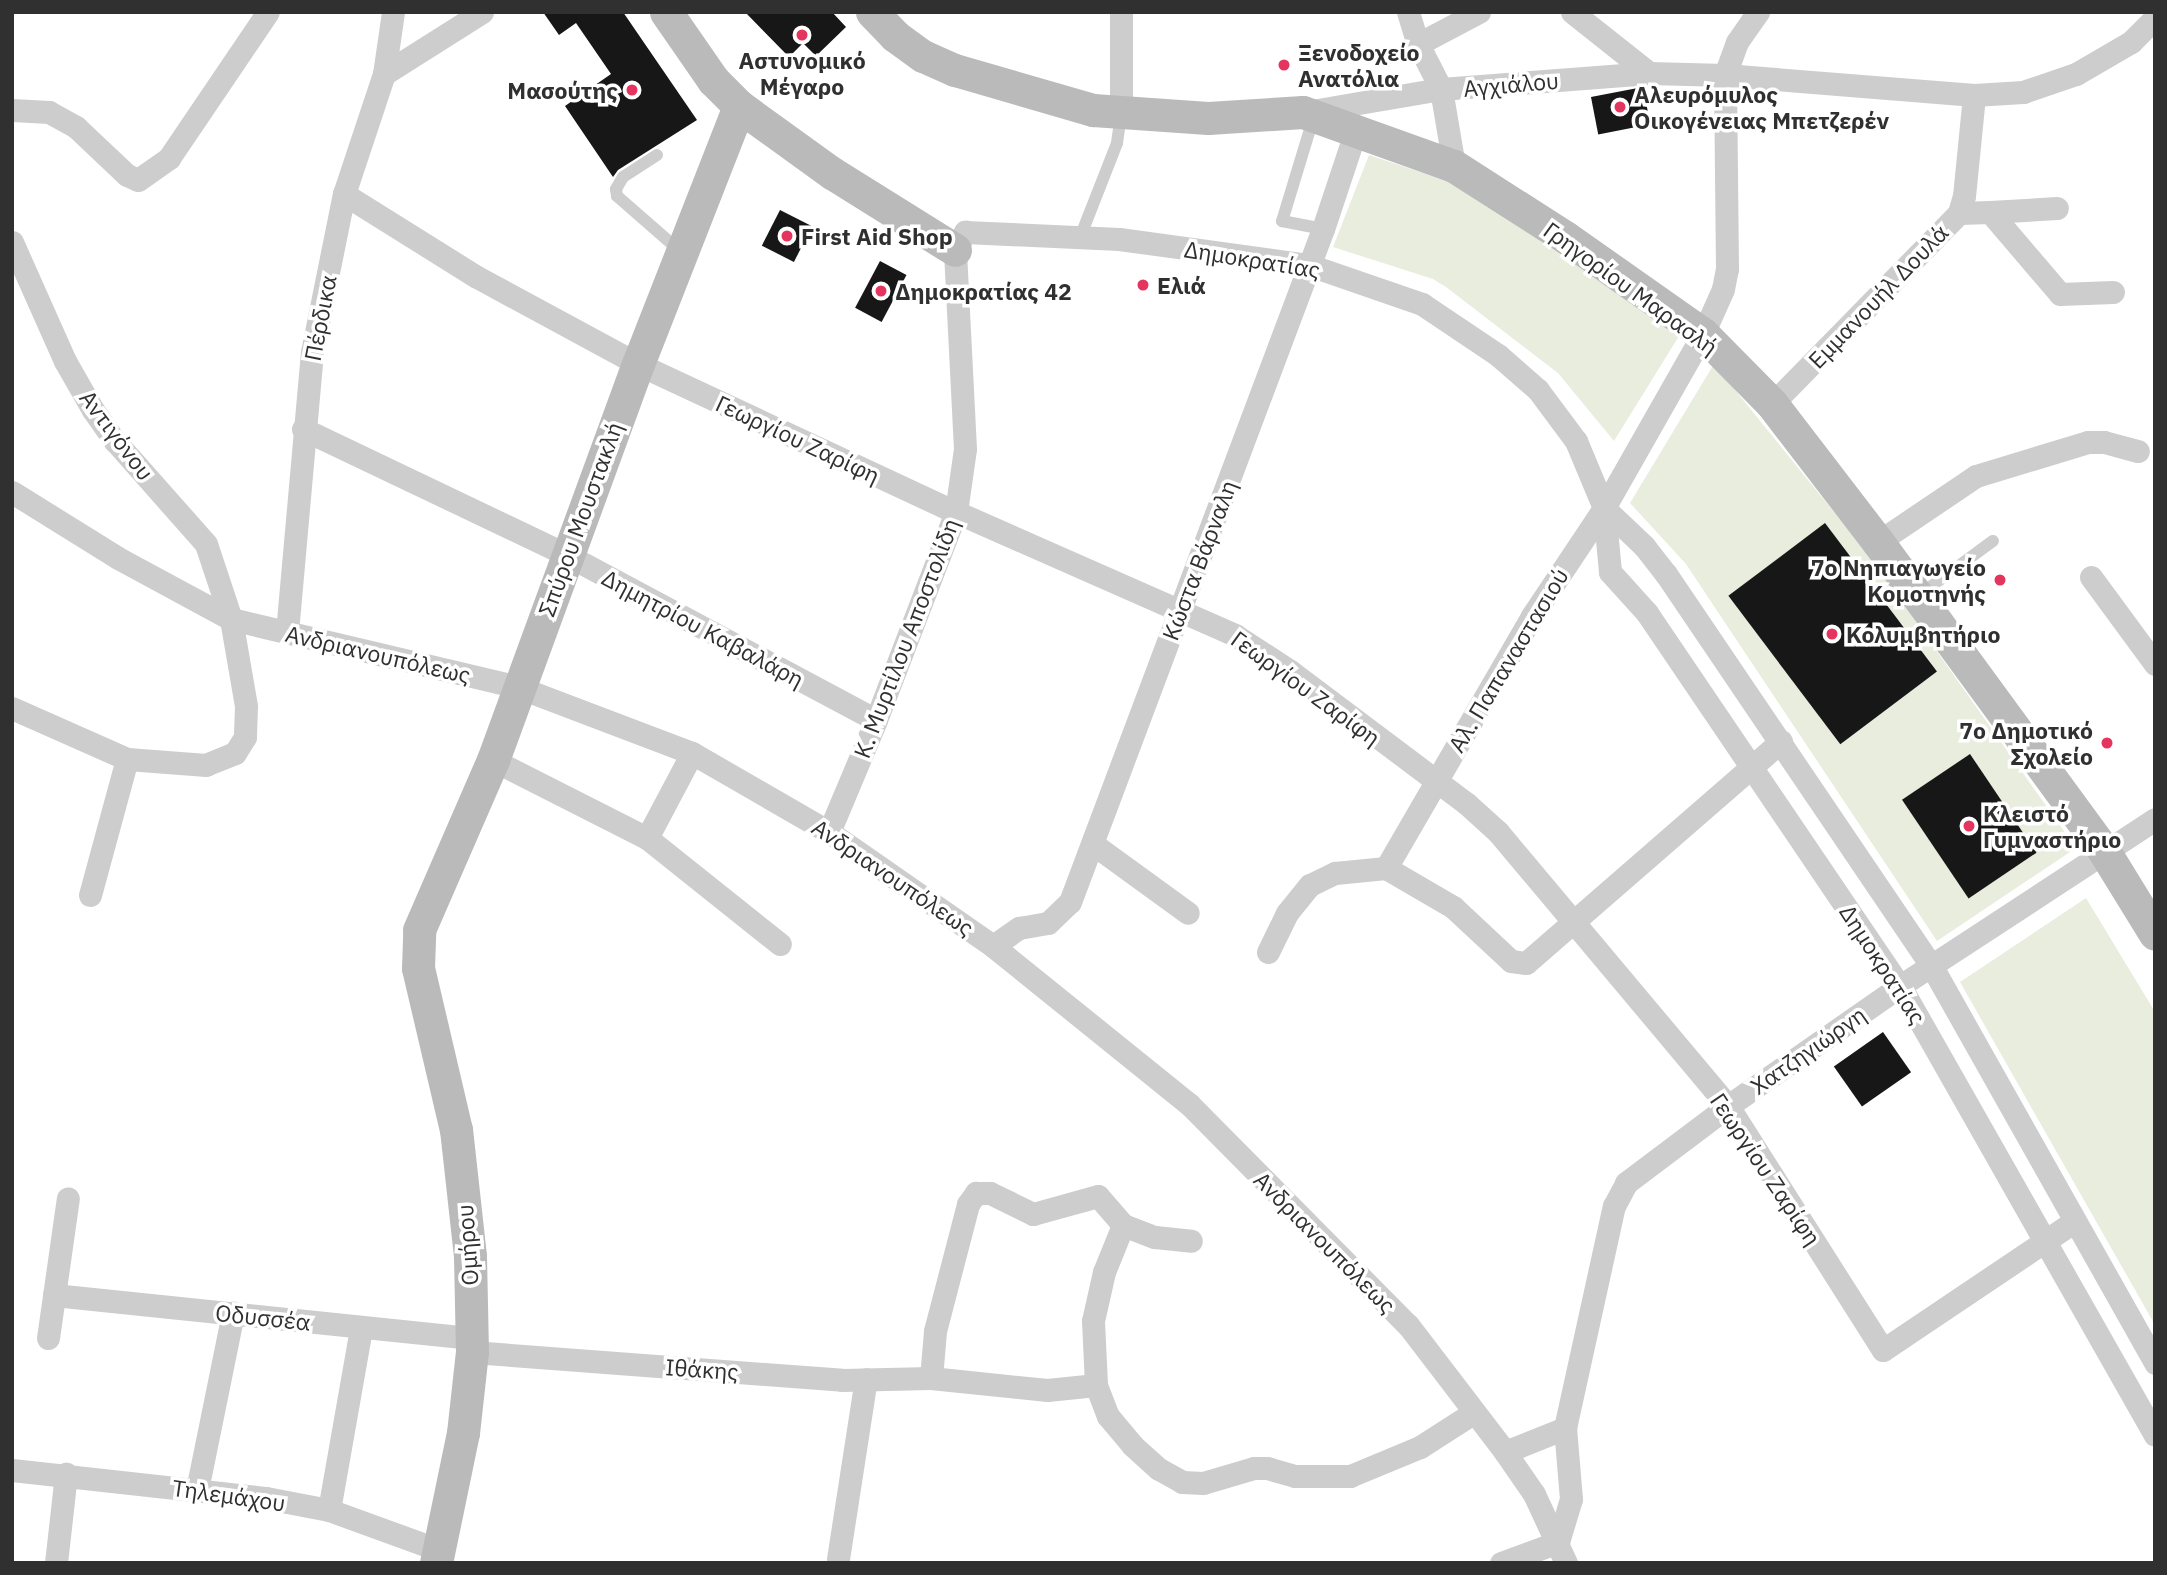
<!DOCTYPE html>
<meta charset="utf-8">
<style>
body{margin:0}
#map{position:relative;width:2167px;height:1575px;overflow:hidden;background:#fff;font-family:"IBM Plex Sans",sans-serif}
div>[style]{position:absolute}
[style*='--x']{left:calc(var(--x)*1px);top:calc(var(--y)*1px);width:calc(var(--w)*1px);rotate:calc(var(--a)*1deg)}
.green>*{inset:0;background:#e8edde}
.building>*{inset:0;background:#171717;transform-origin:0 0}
.lane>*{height:12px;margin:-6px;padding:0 6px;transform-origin:6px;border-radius:6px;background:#cdcdcd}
.street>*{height:23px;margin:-11.5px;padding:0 11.5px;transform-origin:11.5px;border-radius:11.5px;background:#cdcdcd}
.secondary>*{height:33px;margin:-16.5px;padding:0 16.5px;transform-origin:16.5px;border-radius:16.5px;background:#bababa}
.dots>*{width:19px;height:19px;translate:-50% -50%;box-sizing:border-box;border:4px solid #fff;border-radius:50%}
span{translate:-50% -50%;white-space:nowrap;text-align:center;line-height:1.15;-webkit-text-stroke:7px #fff;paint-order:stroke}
.poi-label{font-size:23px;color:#303030;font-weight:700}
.left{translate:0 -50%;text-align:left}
.right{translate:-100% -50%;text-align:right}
.street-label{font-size:23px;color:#303030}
.frame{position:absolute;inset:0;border:14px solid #303030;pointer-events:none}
</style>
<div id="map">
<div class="green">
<i style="clip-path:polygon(1369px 155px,1459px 185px,1679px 336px,1614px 441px,1558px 373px,1446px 287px,1433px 279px,1333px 247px)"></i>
<i style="clip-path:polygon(1714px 364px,1868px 554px,2076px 848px,1937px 941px,1686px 564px,1630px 503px)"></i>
<i style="clip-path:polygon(2086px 898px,2155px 1012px,2155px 1325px,1960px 982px)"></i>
</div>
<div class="building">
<i style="clip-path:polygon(543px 12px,623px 12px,697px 120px,618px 170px,613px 177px,565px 106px,611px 74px,576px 23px,559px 35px)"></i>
<i style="clip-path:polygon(745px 12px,832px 12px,846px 27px,816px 56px,803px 43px,789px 57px)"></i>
<i style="left:1643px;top:87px;width:38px;height:53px;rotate:79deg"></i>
<i style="left:780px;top:210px;width:36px;height:40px;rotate:27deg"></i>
<i style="left:880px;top:261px;width:30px;height:53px;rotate:28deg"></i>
<i style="left:1825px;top:523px;width:186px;height:121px;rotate:53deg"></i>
<i style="left:1970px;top:754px;width:119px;height:82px;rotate:56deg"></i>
<i style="left:1883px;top:1032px;width:49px;height:60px;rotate:55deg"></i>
</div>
<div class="lane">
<i style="--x:1314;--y:116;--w:110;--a:106.9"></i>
<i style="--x:1282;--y:221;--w:42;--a:11"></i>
<i style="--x:657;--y:155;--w:40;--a:147.1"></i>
<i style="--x:623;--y:177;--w:14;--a:120"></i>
<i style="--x:616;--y:189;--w:7;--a:82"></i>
<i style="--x:617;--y:196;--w:82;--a:41.1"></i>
<i style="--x:1081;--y:235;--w:99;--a:-68.6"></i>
<i style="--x:1117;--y:143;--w:30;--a:-82"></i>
<i style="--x:1918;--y:596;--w:93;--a:-36.3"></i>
</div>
<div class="street">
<i style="--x:1408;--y:12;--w:34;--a:73"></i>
<i style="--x:1418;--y:44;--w:51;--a:62.9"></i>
<i style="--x:1441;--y:89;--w:78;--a:80.4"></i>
<i style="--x:1572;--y:12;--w:98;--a:38.4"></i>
<i style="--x:1418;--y:44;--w:69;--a:-27.7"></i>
<i style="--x:384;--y:74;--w:116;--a:-32.3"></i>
<i style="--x:12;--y:110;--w:37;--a:3"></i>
<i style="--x:49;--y:112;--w:31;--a:29"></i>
<i style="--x:76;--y:127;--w:70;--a:43.3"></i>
<i style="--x:127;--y:175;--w:12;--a:24"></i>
<i style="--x:138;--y:180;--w:38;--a:-35"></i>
<i style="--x:169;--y:158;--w:176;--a:-55.9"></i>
<i style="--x:1121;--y:112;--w:100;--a:-90"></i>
<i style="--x:1306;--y:112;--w:137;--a:-9.7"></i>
<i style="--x:1441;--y:89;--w:209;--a:-4.4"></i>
<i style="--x:1649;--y:73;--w:76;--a:1.5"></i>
<i style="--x:1725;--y:75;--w:250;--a:4.6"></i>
<i style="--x:1974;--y:95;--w:49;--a:-3.5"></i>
<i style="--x:2023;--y:92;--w:56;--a:-18.8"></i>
<i style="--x:2076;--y:74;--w:64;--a:-30.2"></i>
<i style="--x:2131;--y:42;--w:34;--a:-45"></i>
<i style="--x:344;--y:194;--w:157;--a:32"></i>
<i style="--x:477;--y:277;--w:183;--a:28.4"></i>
<i style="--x:638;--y:364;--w:351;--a:25"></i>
<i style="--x:956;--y:512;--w:305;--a:23.8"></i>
<i style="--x:1235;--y:635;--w:66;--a:33.2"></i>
<i style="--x:1290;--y:671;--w:220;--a:36.9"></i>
<i style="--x:1466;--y:803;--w:43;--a:42.2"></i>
<i style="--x:1498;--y:832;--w:358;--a:50"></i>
<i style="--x:1728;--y:1106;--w:289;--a:57.6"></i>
<i style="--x:1883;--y:1350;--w:231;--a:-33.9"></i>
<i style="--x:1990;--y:212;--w:67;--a:-3.4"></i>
<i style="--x:1959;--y:213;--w:31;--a:-2"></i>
<i style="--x:1990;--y:212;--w:108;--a:49.5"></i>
<i style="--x:2060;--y:294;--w:53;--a:-2.2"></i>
<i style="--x:12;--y:242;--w:130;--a:66"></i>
<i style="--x:65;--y:361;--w:56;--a:60.3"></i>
<i style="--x:93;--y:410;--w:38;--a:55"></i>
<i style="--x:115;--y:441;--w:137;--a:48.5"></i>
<i style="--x:206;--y:544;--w:79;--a:71.6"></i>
<i style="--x:231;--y:619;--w:88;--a:80.2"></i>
<i style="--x:246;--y:706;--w:31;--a:92"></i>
<i style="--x:245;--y:737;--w:19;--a:122"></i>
<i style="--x:235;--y:753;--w:31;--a:158"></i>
<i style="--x:206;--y:765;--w:79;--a:-175.7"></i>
<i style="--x:127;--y:759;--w:126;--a:-156.1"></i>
<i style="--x:1772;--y:404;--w:267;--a:-45.6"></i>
<i style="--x:1959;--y:213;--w:18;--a:-74"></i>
<i style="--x:1964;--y:196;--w:101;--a:-84.3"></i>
<i style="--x:303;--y:429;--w:293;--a:25.5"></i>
<i style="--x:567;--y:555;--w:350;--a:28.1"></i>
<i style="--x:12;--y:492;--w:125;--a:31.9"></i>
<i style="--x:118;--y:558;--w:128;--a:28.4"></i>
<i style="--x:231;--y:619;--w:295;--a:13.3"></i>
<i style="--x:518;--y:687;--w:186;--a:20.8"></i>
<i style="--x:692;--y:753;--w:158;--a:30"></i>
<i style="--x:829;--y:832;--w:200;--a:34.8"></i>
<i style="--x:993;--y:946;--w:252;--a:38.9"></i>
<i style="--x:1189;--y:1104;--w:311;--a:45.3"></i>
<i style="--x:1408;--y:1325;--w:160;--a:52.6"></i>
<i style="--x:1505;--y:1452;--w:51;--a:55.4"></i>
<i style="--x:1534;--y:1494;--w:76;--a:65.1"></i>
<i style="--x:1604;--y:508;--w:55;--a:43.5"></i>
<i style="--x:1644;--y:546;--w:36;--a:52"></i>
<i style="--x:1666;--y:574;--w:472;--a:55.9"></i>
<i style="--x:1931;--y:965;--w:457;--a:60.6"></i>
<i style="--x:1878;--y:542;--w:118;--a:-34"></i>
<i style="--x:1976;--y:476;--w:117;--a:-16.9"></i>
<i style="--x:2088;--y:442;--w:16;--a:0"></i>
<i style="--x:2104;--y:442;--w:35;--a:15"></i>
<i style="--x:2091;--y:577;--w:108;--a:53.7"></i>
<i style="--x:287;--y:632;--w:281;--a:-84.9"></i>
<i style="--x:312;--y:352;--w:161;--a:-78.6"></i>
<i style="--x:344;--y:194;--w:126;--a:-71.6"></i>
<i style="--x:384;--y:74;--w:63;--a:-81.7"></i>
<i style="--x:493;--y:760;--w:173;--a:26.9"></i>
<i style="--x:647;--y:838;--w:170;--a:38.6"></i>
<i style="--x:829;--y:832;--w:121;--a:-67.2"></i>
<i style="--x:876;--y:720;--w:223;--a:-69"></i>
<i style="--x:956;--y:512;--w:64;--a:-81.9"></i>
<i style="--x:965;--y:449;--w:199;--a:-92.9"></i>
<i style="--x:955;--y:250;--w:21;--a:-61"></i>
<i style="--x:965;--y:232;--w:154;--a:2.6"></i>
<i style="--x:1119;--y:239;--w:192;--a:7.8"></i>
<i style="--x:1309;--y:265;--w:120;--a:19"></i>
<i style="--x:1422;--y:304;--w:92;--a:33.9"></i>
<i style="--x:1498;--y:355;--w:53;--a:41.2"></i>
<i style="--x:1538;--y:390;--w:64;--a:53.3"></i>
<i style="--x:1576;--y:441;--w:73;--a:67.3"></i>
<i style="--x:1604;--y:508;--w:64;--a:84.6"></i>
<i style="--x:1610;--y:572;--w:55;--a:47.9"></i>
<i style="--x:1647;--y:613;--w:451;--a:55.9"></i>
<i style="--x:1900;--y:986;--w:516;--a:60.41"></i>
<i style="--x:647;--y:838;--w:96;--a:-62.1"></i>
<i style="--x:1093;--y:844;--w:117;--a:36"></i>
<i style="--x:1386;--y:868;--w:291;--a:-59.9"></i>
<i style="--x:1532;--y:616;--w:130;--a:-56.3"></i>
<i style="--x:1604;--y:508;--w:200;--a:-60.4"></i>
<i style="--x:1703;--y:334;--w:49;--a:-66"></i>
<i style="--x:1723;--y:289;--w:20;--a:-79"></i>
<i style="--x:1727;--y:269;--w:194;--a:-90.6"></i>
<i style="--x:1725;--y:75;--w:35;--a:-70"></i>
<i style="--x:1737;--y:42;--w:37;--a:-55"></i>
<i style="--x:1386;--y:868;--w:78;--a:30.2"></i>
<i style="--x:1453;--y:907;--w:79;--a:43"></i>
<i style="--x:1511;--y:961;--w:15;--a:8"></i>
<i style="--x:1526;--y:963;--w:338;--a:-41"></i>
<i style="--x:90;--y:895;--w:141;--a:-74.8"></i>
<i style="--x:993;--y:946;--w:32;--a:-35"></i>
<i style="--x:1019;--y:928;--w:29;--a:-10"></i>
<i style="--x:1048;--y:923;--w:30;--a:-44"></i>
<i style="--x:1070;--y:902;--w:719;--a:-69.4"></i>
<i style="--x:1323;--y:229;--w:104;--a:-71.6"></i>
<i style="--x:1268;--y:952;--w:43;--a:-64"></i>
<i style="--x:1287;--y:913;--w:36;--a:-51"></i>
<i style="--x:1310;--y:885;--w:28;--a:-26"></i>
<i style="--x:1335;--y:873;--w:51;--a:-5.6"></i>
<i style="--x:1123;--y:1225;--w:34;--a:21"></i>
<i style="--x:1155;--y:1237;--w:36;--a:6"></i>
<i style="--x:54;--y:1295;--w:420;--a:5.9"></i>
<i style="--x:48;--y:1338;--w:141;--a:-81.9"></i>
<i style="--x:472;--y:1352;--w:371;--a:4.3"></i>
<i style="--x:842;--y:1380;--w:89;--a:-1.3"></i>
<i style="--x:1096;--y:1385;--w:49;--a:174.2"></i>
<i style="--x:1047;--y:1390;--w:117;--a:-174.1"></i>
<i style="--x:931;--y:1378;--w:47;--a:-85.1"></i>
<i style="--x:935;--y:1331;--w:131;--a:-75.4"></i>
<i style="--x:968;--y:1204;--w:14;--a:-54"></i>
<i style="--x:976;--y:1193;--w:14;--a:0"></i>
<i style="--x:990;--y:1193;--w:48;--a:26"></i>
<i style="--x:1033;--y:1214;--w:67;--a:-15.5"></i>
<i style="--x:1098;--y:1196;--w:38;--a:49"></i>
<i style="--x:1123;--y:1225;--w:51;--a:112"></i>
<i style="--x:1104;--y:1272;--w:50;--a:102.7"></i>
<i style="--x:1093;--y:1321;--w:64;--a:87.3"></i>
<i style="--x:1096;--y:1385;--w:33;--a:69"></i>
<i style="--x:1108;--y:1416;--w:38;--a:50"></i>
<i style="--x:1132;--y:1445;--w:36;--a:42"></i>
<i style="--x:1159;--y:1469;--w:26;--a:29"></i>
<i style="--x:1182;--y:1482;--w:21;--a:3"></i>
<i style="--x:1203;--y:1483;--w:53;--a:-16.4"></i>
<i style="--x:1254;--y:1468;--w:13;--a:0"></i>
<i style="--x:1267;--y:1468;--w:29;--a:16"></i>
<i style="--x:1295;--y:1476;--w:55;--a:0"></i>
<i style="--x:1350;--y:1476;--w:76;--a:-22.5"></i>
<i style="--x:1420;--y:1447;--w:63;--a:-32.7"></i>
<i style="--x:1505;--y:1452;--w:65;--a:-21.8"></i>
<i style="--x:1565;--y:1428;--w:227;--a:-77.6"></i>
<i style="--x:1614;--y:1206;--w:26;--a:-62"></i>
<i style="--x:1626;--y:1183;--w:128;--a:-37"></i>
<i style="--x:1728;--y:1106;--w:210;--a:-34.9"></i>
<i style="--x:1900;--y:986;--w:305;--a:-33.2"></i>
<i style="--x:12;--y:1470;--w:256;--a:6.3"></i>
<i style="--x:266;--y:1498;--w:64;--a:10.8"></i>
<i style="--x:329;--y:1510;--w:117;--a:20"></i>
<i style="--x:197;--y:1490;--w:181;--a:-78.5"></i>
<i style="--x:329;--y:1510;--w:185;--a:-80"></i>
<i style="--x:838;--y:1559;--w:182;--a:-81.2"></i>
<i style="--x:56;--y:1563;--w:90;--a:-83.6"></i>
<i style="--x:1501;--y:1563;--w:61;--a:-20.2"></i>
<i style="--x:1558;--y:1542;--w:45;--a:-73.2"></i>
<i style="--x:1571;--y:1499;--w:71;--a:-94.8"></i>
</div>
<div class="secondary">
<i style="--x:666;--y:12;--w:83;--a:55.3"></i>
<i style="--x:713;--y:80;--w:37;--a:45"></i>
<i style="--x:739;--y:106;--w:115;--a:35.8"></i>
<i style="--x:832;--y:173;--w:145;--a:32"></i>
<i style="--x:872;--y:12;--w:33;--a:46"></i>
<i style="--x:895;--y:36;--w:34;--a:36"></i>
<i style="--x:923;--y:56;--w:35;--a:24"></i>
<i style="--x:955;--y:70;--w:144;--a:16.2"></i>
<i style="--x:1093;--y:110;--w:115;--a:4"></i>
<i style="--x:1208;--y:118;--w:95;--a:-3.6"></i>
<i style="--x:1303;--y:112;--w:160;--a:19.7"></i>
<i style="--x:1454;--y:166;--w:132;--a:32.6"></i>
<i style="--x:1565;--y:237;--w:169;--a:35.1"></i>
<i style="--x:1703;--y:334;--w:98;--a:45.4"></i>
<i style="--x:1772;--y:404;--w:174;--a:52.5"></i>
<i style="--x:1878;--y:542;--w:383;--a:53.8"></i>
<i style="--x:2104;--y:851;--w:97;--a:58.4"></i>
<i style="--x:436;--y:1563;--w:133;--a:-78.3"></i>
<i style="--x:463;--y:1433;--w:81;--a:-83.7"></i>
<i style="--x:472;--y:1352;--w:96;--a:-91.2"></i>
<i style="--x:470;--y:1256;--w:127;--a:-96.3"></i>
<i style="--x:456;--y:1130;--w:166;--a:-103.2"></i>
<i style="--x:418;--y:968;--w:38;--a:-88"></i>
<i style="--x:419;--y:930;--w:185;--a:-66.5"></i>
<i style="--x:493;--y:760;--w:422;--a:-69.9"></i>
<i style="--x:638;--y:364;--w:277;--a:-68.6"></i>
</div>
<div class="dots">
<i style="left:802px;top:35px;background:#e3355d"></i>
<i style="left:1284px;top:65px;background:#e3355d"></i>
<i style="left:632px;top:90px;background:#e3355d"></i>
<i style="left:1620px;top:107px;background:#e3355d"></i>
<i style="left:787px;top:236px;background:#e3355d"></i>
<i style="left:1143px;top:285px;background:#e3355d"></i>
<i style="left:881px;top:291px;background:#e3355d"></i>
<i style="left:2000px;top:580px;background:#e3355d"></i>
<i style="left:1832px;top:634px;background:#e3355d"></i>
<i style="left:2107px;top:743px;background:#e3355d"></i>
<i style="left:1969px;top:826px;background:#e3355d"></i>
</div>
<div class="poi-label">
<span class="left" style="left:1298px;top:65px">Ξενοδοχείο<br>Ανατόλια</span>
<span style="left:802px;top:73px">Αστυνομικό<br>Μέγαρο</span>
<span class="right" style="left:618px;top:90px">Μασούτης</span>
<span class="left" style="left:1634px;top:107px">Αλευρόμυλος<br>Οικογένειας Μπετζερέν</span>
<span class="left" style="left:801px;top:236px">First Aid Shop</span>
<span class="left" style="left:1157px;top:285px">Ελιά</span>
<span class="left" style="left:895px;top:291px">Δημοκρατίας 42</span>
<span class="right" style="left:1986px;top:580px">7ο Νηπιαγωγείο<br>Κομοτηνής</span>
<span class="left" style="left:1846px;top:634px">Κολυμβητήριο</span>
<span class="right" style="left:2093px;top:743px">7ο Δημοτικό<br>Σχολείο</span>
<span class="left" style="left:1983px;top:826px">Κλειστό<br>Γυμναστήριο</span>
</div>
<div class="street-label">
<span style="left:1511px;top:84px;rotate:-5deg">Αγχιάλου</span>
<span style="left:1252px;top:259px;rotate:9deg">Δημοκρατίας</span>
<span style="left:1631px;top:288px;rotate:36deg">Γρηγορίου Μαρασλή</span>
<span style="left:1878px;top:296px;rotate:-46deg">Εμμανουήλ Δουλά</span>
<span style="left:320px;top:318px;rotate:-79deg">Πέρδικα</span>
<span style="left:117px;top:435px;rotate:53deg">Αντιγόνου</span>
<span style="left:798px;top:439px;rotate:25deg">Γεωργίου Ζαρίφη</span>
<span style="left:580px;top:519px;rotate:-70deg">Σπύρου Μουστακλή</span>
<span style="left:1199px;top:560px;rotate:-69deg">Κώστα Βάρναλη</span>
<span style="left:703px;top:628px;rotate:28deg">Δημητρίου Καβαλάρη</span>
<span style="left:906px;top:638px;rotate:-69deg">Κ. Μυρτίλου Αποστολίδη</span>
<span style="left:378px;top:654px;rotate:13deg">Ανδριανουπόλεως</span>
<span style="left:1508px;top:660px;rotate:-59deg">Αλ. Παπαναστασιού</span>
<span style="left:1306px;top:688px;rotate:36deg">Γεωργίου Ζαρίφη</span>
<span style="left:893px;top:877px;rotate:34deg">Ανδριανουπόλεως</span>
<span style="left:1883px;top:964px;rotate:57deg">Δημοκρατίας</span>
<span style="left:1808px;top:1050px;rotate:-35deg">Χατζηγιώργη</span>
<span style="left:1766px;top:1169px;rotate:56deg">Γεωργίου Ζαρίφη</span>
<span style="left:1325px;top:1242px;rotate:45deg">Ανδριανουπόλεως</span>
<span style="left:467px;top:1245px;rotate:-94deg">Ομήρου</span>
<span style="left:263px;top:1317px;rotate:6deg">Οδυσσέα</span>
<span style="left:702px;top:1369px;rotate:4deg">Ιθάκης</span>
<span style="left:229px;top:1495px;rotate:8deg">Τηλεμάχου</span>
</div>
<div class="frame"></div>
</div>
